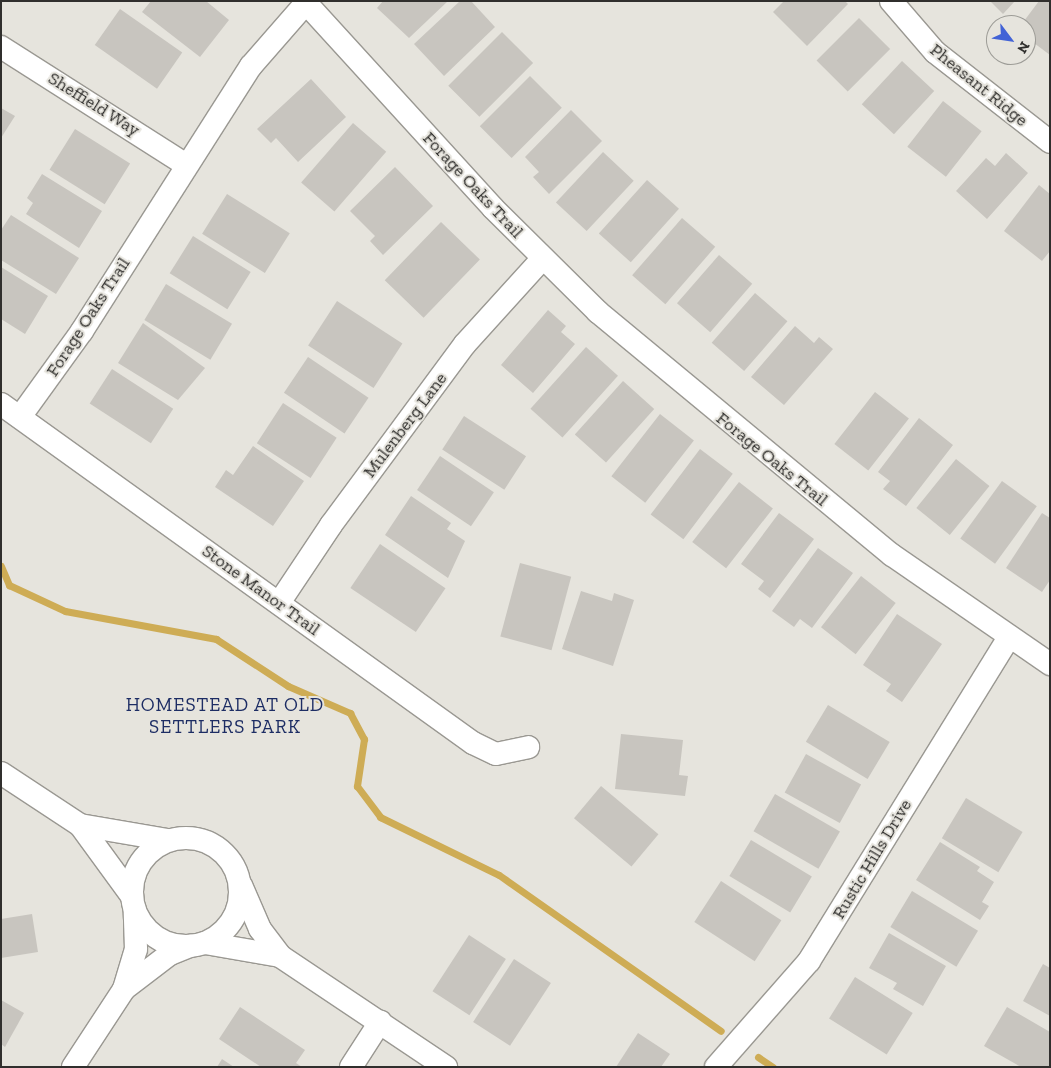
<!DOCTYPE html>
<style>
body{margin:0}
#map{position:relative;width:1051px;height:1068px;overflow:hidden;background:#e6e4dd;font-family:"Zilla Slab",serif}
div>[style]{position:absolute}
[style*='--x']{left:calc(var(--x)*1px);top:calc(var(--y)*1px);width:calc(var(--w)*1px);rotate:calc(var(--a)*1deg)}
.stream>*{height:7px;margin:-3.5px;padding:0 3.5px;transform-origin:3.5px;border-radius:3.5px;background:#ceac55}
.building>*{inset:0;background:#c8c5bf;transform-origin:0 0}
.roads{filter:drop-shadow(1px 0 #9a9892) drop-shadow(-1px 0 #9a9892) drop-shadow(0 1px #9a9892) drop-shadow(0 -1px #9a9892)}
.street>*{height:22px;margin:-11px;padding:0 11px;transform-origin:11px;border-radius:11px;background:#fff}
.street>.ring{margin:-11px;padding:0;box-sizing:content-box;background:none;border:22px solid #fff;border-radius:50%}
span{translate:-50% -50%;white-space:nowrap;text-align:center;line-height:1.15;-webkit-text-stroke:4px #e6e4dd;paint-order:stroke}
.street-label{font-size:18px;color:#302f2d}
.neighbourhood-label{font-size:19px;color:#1d2d64;letter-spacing:1px}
.frame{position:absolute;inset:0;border:2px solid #302f2d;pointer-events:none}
.north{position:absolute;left:986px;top:15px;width:50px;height:50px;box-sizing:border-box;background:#e6e4dd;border:1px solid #9d9c97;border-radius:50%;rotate:121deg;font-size:14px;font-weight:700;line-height:20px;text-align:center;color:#302f2d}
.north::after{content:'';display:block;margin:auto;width:18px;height:22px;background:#4363d6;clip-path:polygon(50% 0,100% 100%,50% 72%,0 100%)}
</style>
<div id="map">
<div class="stream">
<i style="--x:1;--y:566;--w:21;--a:67"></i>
<i style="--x:9;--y:585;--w:62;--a:24.9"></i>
<i style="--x:65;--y:611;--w:154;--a:10.5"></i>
<i style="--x:216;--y:639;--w:86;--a:33.1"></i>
<i style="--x:288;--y:686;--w:68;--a:23.5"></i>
<i style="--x:350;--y:713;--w:30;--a:62"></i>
<i style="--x:364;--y:739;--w:48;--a:98.5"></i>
<i style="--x:357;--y:786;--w:39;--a:53"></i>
<i style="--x:380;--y:817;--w:132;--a:26"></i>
<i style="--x:499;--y:875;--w:271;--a:35.1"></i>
<i style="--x:758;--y:1057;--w:18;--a:34"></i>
</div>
<div class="building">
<i style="clip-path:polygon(151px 1px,206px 1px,229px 20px,200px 57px,142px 12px)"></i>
<i style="clip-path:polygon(383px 1px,448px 1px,409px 38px,377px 8px)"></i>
<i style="clip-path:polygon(460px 1px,471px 1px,495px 27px,444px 76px,414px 44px)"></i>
<i style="clip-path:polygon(784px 1px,845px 1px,848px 4px,807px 46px,773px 12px)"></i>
<i style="clip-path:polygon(990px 1px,1015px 1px,1003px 14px)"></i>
<i style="clip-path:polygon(1039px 1px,1050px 1px,1050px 55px,1026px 37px,1026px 25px,1021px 25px)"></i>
<i style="left:120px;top:9px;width:76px;height:44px;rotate:35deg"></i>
<i style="left:859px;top:18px;width:44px;height:60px;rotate:45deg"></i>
<i style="left:502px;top:32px;width:44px;height:76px;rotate:45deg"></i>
<i style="left:902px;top:61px;width:44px;height:59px;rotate:43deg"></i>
<i style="left:530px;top:76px;width:45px;height:71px;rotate:45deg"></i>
<i style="clip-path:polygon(311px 79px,346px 117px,298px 162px,276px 138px,271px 143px,257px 129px)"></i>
<i style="left:943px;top:101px;width:49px;height:58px;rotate:38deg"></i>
<i style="clip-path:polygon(1px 108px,15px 116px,1px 138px)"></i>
<i style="clip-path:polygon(571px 110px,602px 141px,549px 194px,533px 177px,539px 172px,525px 157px)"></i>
<i style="left:353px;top:123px;width:44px;height:79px;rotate:41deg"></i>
<i style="left:75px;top:129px;width:65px;height:48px;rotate:32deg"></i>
<i style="left:603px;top:152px;width:42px;height:69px;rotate:43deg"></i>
<i style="clip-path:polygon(1006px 153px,1028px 173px,987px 219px,956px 191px,986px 158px,995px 166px)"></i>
<i style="clip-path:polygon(395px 167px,433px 206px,383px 255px,370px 241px,375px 236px,350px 211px)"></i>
<i style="clip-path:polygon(42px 174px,102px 211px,79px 248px,26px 214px,33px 203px,27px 198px)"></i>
<i style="left:647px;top:180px;width:43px;height:72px;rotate:42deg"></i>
<i style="clip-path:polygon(1039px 185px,1050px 194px,1050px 251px,1042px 261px,1004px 231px)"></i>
<i style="left:227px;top:194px;width:74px;height:47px;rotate:32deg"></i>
<i style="clip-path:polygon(11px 215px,79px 258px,56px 294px,1px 260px,1px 230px)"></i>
<i style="left:682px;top:218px;width:44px;height:76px;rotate:41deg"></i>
<i style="left:441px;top:222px;width:54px;height:81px;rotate:44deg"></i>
<i style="left:193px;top:236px;width:68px;height:44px;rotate:32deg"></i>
<i style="left:719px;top:255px;width:44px;height:64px;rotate:41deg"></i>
<i style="clip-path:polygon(1px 267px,48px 296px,25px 334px,1px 319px)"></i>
<i style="left:166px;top:284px;width:77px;height:42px;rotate:31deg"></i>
<i style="left:755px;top:293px;width:43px;height:66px;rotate:41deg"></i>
<i style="left:337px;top:301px;width:78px;height:53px;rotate:33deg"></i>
<i style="clip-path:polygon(548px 310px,566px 326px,561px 332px,575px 344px,533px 393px,501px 365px)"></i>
<i style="clip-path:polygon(143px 323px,205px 368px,178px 400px,118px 363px)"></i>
<i style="clip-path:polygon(795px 326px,814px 343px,819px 337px,833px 349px,784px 405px,751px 377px)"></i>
<i style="left:586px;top:347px;width:43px;height:83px;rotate:42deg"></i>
<i style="left:308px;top:357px;width:73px;height:43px;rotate:34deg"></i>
<i style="left:112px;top:369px;width:73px;height:41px;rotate:33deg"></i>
<i style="left:623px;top:381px;width:42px;height:72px;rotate:42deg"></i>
<i style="left:875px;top:392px;width:43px;height:66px;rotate:38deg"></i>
<i style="left:283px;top:403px;width:64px;height:48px;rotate:33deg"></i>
<i style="left:660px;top:414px;width:43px;height:79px;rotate:38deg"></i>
<i style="left:464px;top:416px;width:74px;height:40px;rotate:33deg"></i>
<i style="clip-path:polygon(919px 418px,953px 445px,906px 506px,883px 489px,890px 481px,878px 472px)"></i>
<i style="clip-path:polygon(253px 446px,304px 481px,273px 526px,215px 487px,226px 470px,233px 475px)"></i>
<i style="left:700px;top:449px;width:41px;height:82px;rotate:37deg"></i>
<i style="left:440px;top:456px;width:65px;height:41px;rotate:34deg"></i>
<i style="left:956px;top:459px;width:43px;height:63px;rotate:39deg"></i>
<i style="left:1002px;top:481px;width:43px;height:71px;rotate:36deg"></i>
<i style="left:739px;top:482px;width:43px;height:76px;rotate:38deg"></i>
<i style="clip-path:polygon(411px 496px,451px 523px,447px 529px,465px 541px,448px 578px,385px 535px)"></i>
<i style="clip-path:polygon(779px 513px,814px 539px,770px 598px,758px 589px,764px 581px,741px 564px)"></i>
<i style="clip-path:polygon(1042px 513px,1050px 518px,1050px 580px,1042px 592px,1006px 568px)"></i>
<i style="left:380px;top:544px;width:79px;height:53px;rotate:34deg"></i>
<i style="clip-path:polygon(818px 548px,853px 573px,812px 628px,800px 619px,794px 627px,772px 611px)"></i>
<i style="left:520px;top:563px;width:53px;height:76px;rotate:15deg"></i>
<i style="left:861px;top:576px;width:44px;height:65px;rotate:38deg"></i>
<i style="clip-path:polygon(581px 591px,612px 601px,614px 593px,634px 600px,613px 666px,562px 649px)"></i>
<i style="clip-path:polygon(897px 614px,942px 644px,902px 702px,886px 691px,891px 684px,863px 665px)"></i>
<i style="left:828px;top:705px;width:72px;height:43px;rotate:31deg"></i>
<i style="clip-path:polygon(621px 734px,683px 740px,679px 775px,688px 776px,685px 796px,615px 789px)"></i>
<i style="left:806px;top:754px;width:63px;height:44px;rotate:29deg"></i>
<i style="left:601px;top:786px;width:75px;height:42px;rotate:40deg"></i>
<i style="left:775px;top:794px;width:75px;height:43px;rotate:30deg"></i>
<i style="left:966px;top:798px;width:66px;height:47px;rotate:31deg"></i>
<i style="left:751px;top:840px;width:71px;height:42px;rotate:31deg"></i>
<i style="clip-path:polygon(940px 842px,980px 867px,977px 871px,994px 882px,982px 902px,989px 906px,980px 920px,916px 880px)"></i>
<i style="left:721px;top:881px;width:72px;height:49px;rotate:33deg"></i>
<i style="left:912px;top:891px;width:77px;height:42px;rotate:31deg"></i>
<i style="clip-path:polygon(32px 914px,38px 952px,1px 958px,1px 919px)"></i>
<i style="clip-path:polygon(889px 933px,946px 966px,923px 1006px,893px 989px,897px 983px,869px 968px)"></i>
<i style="left:469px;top:935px;width:44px;height:67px;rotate:33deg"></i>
<i style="left:514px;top:959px;width:44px;height:75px;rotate:33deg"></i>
<i style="clip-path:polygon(1043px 964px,1050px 968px,1050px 1016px,1023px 1001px)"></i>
<i style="left:855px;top:977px;width:68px;height:49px;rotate:32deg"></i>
<i style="clip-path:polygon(1px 1000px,24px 1013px,5px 1047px,1px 1044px)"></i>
<i style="clip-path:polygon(240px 1007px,305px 1050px,296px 1063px,302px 1067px,261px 1067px,219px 1039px)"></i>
<i style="clip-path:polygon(1007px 1007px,1050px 1032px,1050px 1067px,1021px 1067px,984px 1046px)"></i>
<i style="clip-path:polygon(638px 1033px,670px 1054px,661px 1067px,616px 1067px)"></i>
<i style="clip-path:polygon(222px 1059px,234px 1067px,217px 1067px)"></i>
</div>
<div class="roads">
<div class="street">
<i style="--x:891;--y:1;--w:67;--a:49.2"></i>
<i style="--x:935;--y:52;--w:146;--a:38"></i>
<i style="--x:1;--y:47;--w:218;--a:32.5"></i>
<i style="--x:1;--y:404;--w:581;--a:35.69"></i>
<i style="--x:473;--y:743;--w:25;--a:26"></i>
<i style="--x:496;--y:754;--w:33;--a:-12"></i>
<i style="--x:20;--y:417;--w:106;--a:-54.2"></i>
<i style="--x:82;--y:331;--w:314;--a:-57.5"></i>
<i style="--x:251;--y:66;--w:84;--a:-48.9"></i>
<i style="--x:306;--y:3;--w:277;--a:47.6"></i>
<i style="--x:493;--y:208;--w:148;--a:44.7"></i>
<i style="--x:598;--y:312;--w:381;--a:39.6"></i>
<i style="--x:892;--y:555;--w:192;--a:34.6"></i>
<i style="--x:279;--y:603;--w:94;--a:-56.3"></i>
<i style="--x:331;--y:525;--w:225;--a:-53.5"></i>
<i style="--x:465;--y:344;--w:116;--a:-47.8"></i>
<i style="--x:1;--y:773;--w:95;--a:33.4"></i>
<i style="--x:80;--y:825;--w:87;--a:53.9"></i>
<i style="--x:80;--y:825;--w:89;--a:9.7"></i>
<i class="ring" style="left:132px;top:838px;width:86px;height:86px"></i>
<i style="--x:241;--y:885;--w:48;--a:66.6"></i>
<i style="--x:260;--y:929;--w:34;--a:53"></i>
<i style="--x:280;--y:956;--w:200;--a:33.8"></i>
<i style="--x:205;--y:943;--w:76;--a:9.8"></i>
<i style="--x:124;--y:989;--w:58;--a:-37.3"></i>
<i style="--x:170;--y:954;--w:22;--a:-22"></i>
<i style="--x:73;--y:1067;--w:93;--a:-56.8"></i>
<i style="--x:124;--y:989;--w:42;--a:-73.3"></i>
<i style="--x:136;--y:949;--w:37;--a:-92"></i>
<i style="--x:351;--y:1067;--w:54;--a:-57.2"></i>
<i style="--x:716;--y:1067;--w:141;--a:-48.7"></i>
<i style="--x:809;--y:961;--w:381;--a:-58.3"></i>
</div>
</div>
<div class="street-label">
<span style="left:979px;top:85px;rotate:39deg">Pheasant Ridge</span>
<span style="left:94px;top:104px;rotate:32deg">Sheffield Way</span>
<span style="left:473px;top:185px;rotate:47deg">Forage Oaks Trail</span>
<span style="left:88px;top:317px;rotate:-57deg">Forage Oaks Trail</span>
<span style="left:405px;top:425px;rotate:-53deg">Mulenberg Lane</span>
<span style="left:772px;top:459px;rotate:39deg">Forage Oaks Trail</span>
<span style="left:261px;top:590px;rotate:36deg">Stone Manor Trail</span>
<span style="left:872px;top:859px;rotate:-59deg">Rustic Hills Drive</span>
</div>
<div class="neighbourhood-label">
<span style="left:225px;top:716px">HOMESTEAD AT OLD<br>SETTLERS PARK</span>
</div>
<div class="frame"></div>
<div class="north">N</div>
</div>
